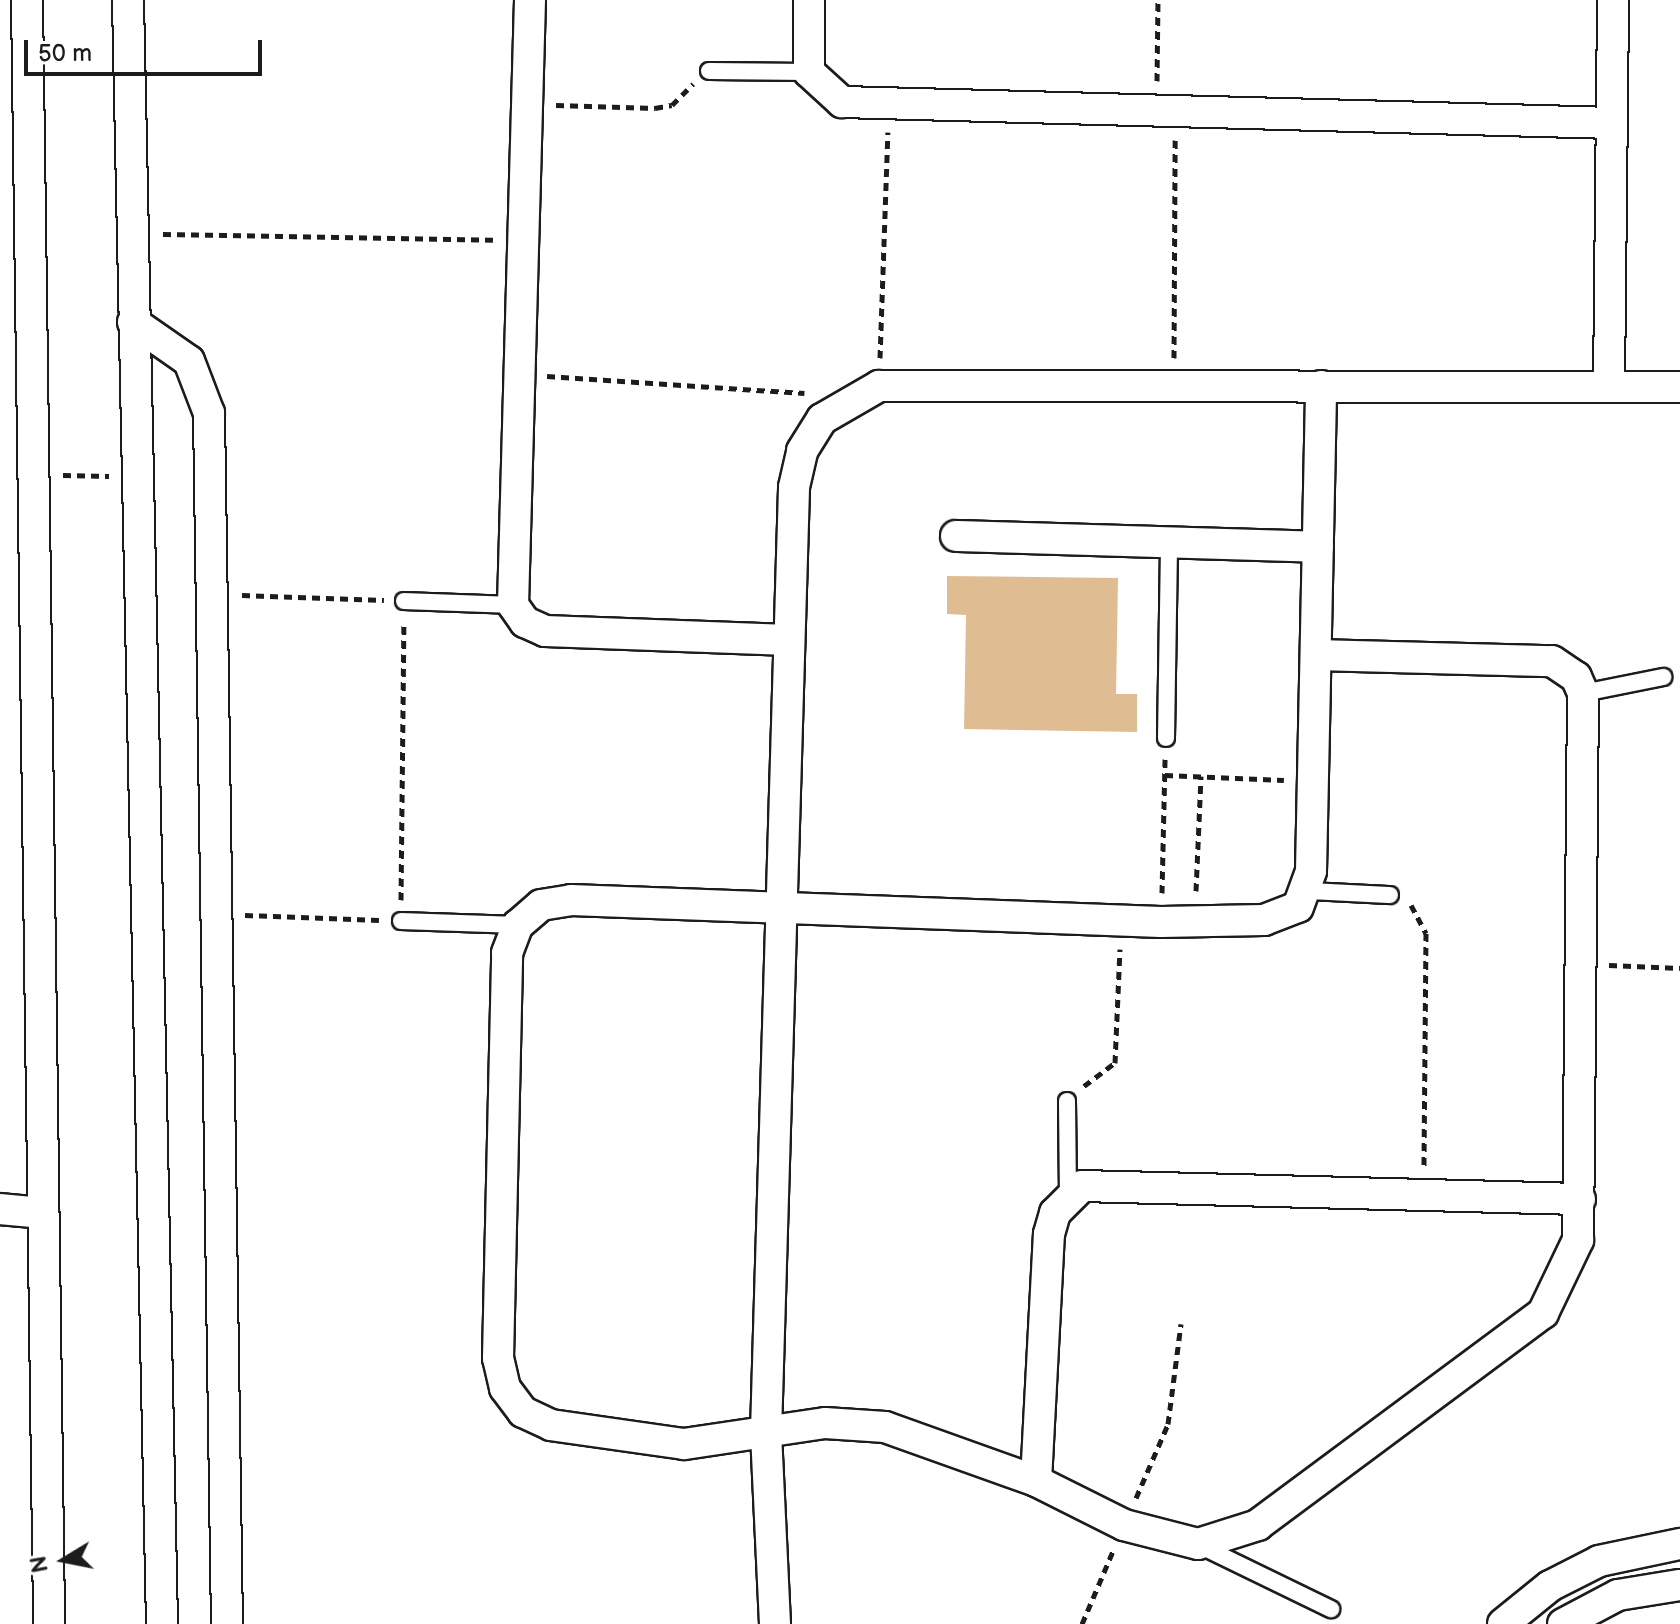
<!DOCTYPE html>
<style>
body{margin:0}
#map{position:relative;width:1680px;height:1624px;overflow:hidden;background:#fff;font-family:"Balsamiq Sans",sans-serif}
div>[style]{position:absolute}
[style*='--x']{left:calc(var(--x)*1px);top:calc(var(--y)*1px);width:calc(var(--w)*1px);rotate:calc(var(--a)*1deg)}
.building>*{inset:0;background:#e0bc92}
.path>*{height:5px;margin-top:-2.5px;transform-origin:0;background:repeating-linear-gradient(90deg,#1c1c1c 0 8px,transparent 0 14px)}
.roads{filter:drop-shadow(2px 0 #1c1c1c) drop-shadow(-2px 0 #1c1c1c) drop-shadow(0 2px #1c1c1c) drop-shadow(0 -2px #1c1c1c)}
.lane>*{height:16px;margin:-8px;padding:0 8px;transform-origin:8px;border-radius:8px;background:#fff}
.street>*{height:30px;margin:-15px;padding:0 15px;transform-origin:15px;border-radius:15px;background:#fff}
span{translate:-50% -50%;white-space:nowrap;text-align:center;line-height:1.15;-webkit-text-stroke:7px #fff;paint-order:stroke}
.north{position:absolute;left:24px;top:1520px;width:80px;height:80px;-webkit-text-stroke:6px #fff;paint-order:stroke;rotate:260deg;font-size:22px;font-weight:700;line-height:32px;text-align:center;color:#1c1c1c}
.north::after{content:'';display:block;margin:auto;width:28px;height:36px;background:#1c1c1c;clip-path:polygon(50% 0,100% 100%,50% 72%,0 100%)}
.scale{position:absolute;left:24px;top:40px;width:238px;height:36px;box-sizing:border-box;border:4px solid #1c1c1c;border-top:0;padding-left:10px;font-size:24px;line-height:28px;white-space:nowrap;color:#1c1c1c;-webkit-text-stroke:6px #fff;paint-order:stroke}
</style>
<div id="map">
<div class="building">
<i style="clip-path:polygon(947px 576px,1118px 578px,1116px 694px,1137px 694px,1137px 732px,964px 729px,966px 615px,947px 614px)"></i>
</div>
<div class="path">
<i style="--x:1157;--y:81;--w:81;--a:-89.3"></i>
<i style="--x:556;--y:105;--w:99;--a:1.7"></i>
<i style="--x:655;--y:108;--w:17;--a:-10"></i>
<i style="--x:672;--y:105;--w:30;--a:-45"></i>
<i style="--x:163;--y:234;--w:330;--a:1"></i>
<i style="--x:880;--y:358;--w:226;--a:-88"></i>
<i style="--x:1174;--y:358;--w:218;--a:-89.7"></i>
<i style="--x:547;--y:376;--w:258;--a:3.8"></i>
<i style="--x:63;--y:475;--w:46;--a:1.2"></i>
<i style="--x:242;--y:595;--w:142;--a:2"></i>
<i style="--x:1165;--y:775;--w:119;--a:2.4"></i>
<i style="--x:1196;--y:891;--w:115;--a:-87.5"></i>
<i style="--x:1162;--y:893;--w:134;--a:-88.7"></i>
<i style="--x:401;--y:900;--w:278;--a:-89.4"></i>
<i style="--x:1411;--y:905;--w:32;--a:62"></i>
<i style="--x:1426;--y:933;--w:234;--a:90.5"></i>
<i style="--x:245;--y:915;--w:134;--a:2.1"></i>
<i style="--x:1609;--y:965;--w:71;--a:2.4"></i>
<i style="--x:1084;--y:1086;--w:39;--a:-37"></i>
<i style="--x:1115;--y:1063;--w:114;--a:-87.5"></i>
<i style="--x:1136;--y:1498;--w:81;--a:-66.6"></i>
<i style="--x:1168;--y:1424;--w:101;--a:-82.6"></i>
<i style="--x:1082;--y:1624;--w:79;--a:-67"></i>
</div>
<div class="roads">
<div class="lane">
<i style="--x:709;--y:71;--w:100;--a:0.6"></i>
<i style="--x:404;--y:601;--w:109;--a:2.1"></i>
<i style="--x:1583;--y:693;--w:82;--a:-11.3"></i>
<i style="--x:1166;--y:738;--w:195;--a:-89.1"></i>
<i style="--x:1308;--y:891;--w:82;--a:2.8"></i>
<i style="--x:401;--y:921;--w:117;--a:2"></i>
<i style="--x:1067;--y:1101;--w:95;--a:89.4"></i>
<i style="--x:1199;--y:1545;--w:147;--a:25.9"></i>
</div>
<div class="street">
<i style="--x:27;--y:0;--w:1624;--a:89.22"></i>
<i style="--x:128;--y:0;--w:1624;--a:88.8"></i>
<i style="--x:530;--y:0;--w:605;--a:91.61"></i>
<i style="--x:513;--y:605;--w:21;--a:55"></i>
<i style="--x:525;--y:622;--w:22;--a:24"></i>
<i style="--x:545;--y:631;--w:244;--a:2.1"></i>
<i style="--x:809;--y:0;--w:72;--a:90"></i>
<i style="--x:809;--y:72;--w:45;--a:42.3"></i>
<i style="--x:842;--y:102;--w:770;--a:1.56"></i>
<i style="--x:133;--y:322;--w:68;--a:34.9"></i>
<i style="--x:189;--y:361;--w:56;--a:69"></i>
<i style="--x:209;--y:413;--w:1211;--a:89.15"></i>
<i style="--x:1609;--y:386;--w:386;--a:-89.4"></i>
<i style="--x:956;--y:536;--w:362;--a:1.7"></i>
<i style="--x:1316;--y:655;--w:236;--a:1.5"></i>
<i style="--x:1552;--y:661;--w:29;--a:34"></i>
<i style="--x:1576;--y:677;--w:17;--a:66"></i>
<i style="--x:1583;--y:693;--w:547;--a:90.52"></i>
<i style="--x:1578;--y:1240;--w:81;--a:115.6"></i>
<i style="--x:1543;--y:1313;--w:355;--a:143.4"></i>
<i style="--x:1258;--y:1525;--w:63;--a:162.4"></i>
<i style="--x:1198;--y:1544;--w:76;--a:-165.6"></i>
<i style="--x:1124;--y:1525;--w:98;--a:-153.4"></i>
<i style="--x:1036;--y:1481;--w:160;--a:-160.3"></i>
<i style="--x:885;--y:1427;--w:60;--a:-176.2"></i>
<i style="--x:825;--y:1423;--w:143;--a:171.5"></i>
<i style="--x:684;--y:1444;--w:134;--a:-171.9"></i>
<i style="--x:551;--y:1425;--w:31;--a:-155"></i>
<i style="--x:523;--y:1412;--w:30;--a:-127"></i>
<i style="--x:505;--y:1388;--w:31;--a:-103"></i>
<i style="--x:498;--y:1358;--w:405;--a:-88.7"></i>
<i style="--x:507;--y:953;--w:30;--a:-69"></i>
<i style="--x:518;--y:925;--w:30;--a:-41"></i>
<i style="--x:541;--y:905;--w:30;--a:-9"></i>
<i style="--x:571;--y:900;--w:590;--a:2.14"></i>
<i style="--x:1161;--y:922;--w:103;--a:-1.1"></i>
<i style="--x:1264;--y:920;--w:36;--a:-21"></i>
<i style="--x:1298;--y:907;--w:38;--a:-70"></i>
<i style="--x:1311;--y:871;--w:485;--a:-88.8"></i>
<i style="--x:0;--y:1209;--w:43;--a:5.3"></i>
<i style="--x:1036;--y:1481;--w:247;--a:-87"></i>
<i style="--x:1049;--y:1234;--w:22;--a:-74"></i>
<i style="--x:1055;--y:1213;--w:38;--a:-45"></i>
<i style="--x:1082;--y:1186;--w:498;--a:1.5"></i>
<i style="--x:775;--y:1624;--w:192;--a:-92.7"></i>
<i style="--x:766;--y:1432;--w:945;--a:-88.3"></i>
<i style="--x:794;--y:487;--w:37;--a:-77"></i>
<i style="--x:802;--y:451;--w:38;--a:-58"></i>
<i style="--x:822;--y:419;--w:66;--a:-30.1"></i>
<i style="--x:879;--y:386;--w:801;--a:0.07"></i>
<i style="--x:1503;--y:1624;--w:60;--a:-39"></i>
<i style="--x:1550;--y:1586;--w:55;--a:-27"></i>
<i style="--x:1599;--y:1561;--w:83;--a:-11.9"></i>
<i style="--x:1563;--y:1624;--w:62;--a:-27.8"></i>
<i style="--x:1618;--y:1595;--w:63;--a:-9.2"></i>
</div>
</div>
<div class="north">N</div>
<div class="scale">50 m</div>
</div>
